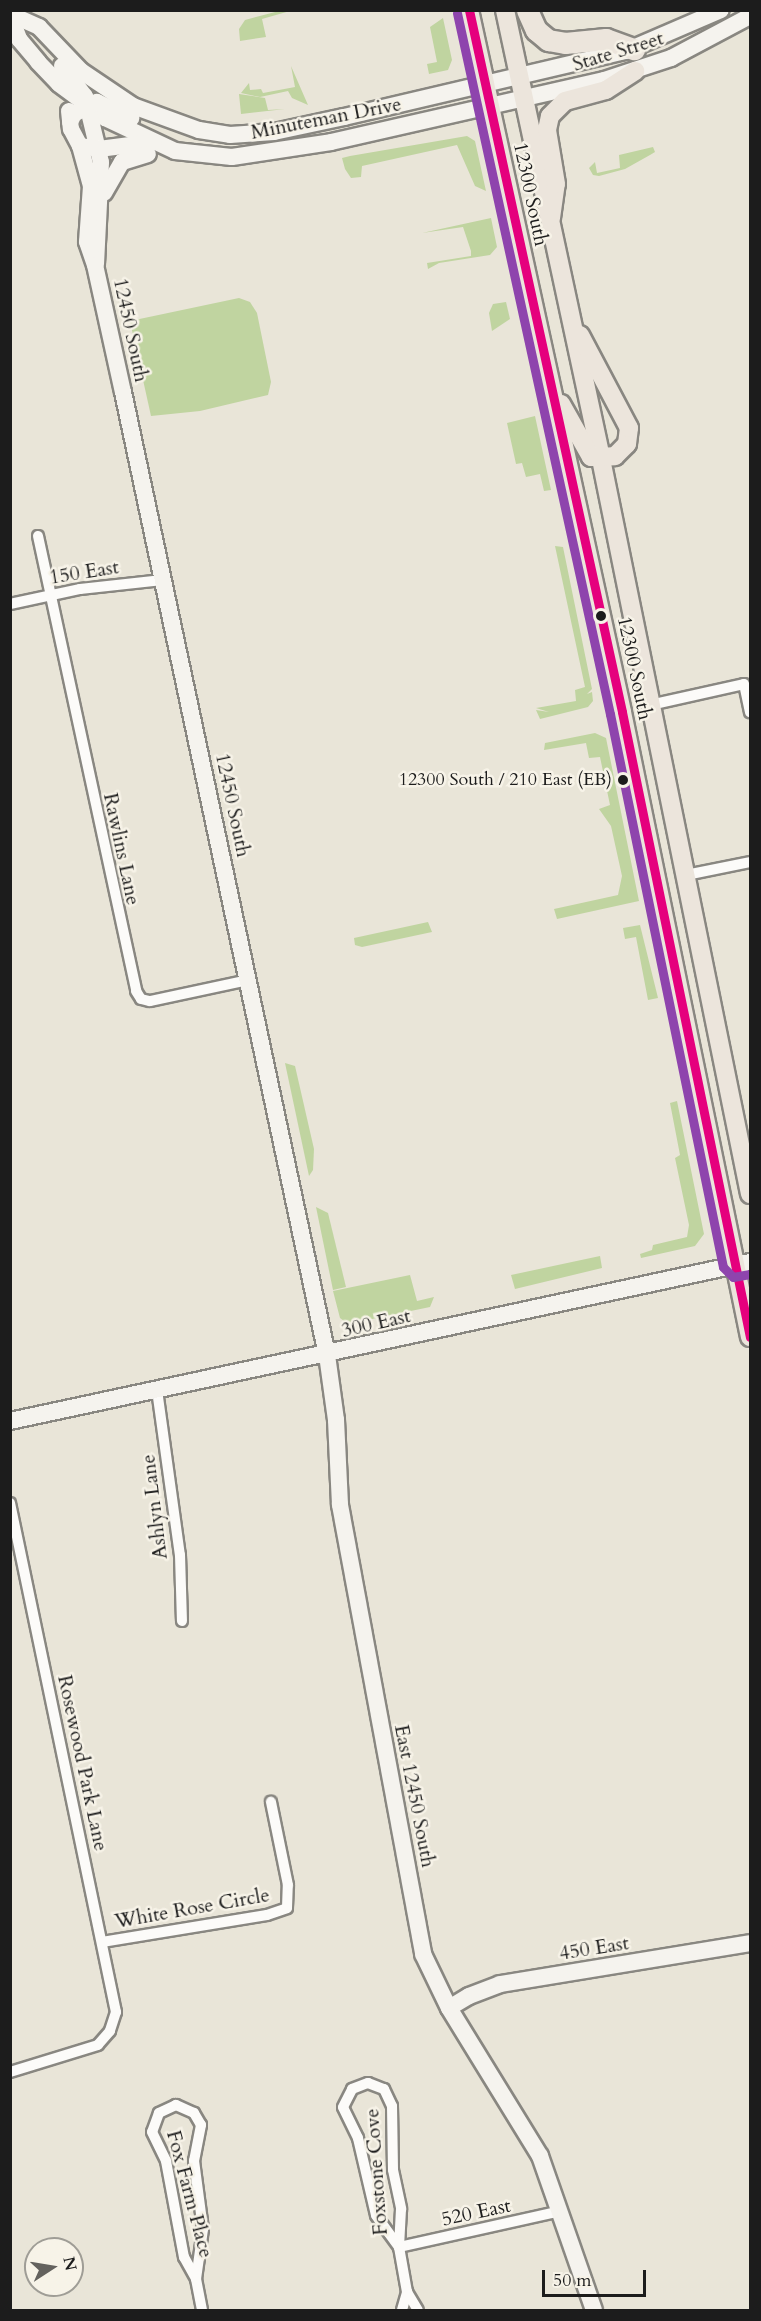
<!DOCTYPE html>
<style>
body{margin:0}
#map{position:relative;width:761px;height:2321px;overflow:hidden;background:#e9e5d8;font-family:Cardo,serif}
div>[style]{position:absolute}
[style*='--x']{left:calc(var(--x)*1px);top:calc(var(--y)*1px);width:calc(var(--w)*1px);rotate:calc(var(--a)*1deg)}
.green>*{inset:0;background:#c0d4a0}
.roads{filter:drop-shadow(2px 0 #898781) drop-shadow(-2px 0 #898781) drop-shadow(0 2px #898781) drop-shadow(0 -2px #898781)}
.street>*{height:10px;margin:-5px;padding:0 5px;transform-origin:5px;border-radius:5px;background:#fcfbf9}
.secondary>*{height:16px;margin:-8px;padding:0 8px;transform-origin:8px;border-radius:8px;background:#f5f3ee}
.primary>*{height:18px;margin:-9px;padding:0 9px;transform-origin:9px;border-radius:9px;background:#ece5dc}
.highway>*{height:21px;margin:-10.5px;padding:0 10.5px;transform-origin:10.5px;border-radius:10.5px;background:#ece5dc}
.bus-1>*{height:9px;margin:-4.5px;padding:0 4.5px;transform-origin:4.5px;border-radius:4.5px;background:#e5007d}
.bus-2>*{height:9px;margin:-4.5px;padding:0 4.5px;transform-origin:4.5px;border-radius:4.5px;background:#8e44ad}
.dots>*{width:16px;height:16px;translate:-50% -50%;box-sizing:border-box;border:3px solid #f7f3e8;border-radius:50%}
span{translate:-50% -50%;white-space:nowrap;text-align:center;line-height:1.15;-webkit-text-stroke:5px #f7f3e8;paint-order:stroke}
.bus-label{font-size:18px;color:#1c1c1c}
.right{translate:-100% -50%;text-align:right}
.street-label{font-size:20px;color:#1c1c1c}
.frame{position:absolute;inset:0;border:12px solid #1c1c1c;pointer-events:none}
.north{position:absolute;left:24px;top:2237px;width:60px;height:60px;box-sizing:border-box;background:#f7f3e8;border:2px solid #9f9d96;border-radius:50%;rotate:78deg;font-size:16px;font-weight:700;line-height:24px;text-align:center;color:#1c1c1c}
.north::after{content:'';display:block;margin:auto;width:21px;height:27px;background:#64625e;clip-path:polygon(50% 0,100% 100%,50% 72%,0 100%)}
.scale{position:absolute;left:542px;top:2270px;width:104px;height:27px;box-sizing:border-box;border:3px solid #1c1c1c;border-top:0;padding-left:8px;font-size:18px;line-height:21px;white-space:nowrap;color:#1c1c1c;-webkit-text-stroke:4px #f7f3e8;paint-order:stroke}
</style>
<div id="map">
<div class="green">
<i style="clip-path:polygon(279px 11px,290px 11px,262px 19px,266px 37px,240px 41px,239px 29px,245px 20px)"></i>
<i style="clip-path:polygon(443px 18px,452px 60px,448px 70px,429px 74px,427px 64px,437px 62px,430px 27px)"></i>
<i style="clip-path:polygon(291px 66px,308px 105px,292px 98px,288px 91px,260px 97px,241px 93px,249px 83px,250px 90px,261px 89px,263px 93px,295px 87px)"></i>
<i style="clip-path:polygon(239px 94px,265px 98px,268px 110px,285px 109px,241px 114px)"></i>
<i style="clip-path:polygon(467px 136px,475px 141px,486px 191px,475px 186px,457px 145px,362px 166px,361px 177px,351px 178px,345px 169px,342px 158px,350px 156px)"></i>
<i style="clip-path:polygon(653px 147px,655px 152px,650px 155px,625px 169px,599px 176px,593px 175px,589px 168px,595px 162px,597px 173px,620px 168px,619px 155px)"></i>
<i style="clip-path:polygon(491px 218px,497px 247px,490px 255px,439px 263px,428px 269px,427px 263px,471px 256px,471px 251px,463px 227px,422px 233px)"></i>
<i style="clip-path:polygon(239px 298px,250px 302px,257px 313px,271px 382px,268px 395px,200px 411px,151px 416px,130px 321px)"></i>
<i style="clip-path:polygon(506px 302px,510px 319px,492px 331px,489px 313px,493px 304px)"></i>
<i style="clip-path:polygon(535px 416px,551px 490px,544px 491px,540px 474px,526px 477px,522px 463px,516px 464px,507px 423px)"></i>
<i style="clip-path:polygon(555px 546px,563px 547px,592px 689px,587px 694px,592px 692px,593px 701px,588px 707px,540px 719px,536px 710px,549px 712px,536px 708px,576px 701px,575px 690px,585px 687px)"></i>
<i style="clip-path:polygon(595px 733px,606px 738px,639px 901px,557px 919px,554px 909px,618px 895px,622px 876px,611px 826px,599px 809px,610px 805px,600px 757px,589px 758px,586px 743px,544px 750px,545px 743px)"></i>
<i style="clip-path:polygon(428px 922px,432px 932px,362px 947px,355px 945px,354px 938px)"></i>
<i style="clip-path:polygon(640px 925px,658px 998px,648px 1000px,636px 937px,625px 939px,623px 928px)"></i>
<i style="clip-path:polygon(285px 1063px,295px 1066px,314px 1149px,313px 1170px,309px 1176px)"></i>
<i style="clip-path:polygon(677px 1101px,704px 1234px,695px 1246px,641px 1258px,640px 1254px,652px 1250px,653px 1245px,687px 1237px,689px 1225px,675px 1158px,680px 1155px,670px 1103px)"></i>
<i style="clip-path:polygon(316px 1207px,328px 1213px,346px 1287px,333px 1290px)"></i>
<i style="clip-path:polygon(600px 1256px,602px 1268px,515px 1289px,511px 1275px)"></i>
<i style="clip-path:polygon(410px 1275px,417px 1301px,434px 1297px,430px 1307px,348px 1324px,340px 1318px,333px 1291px)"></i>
</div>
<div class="roads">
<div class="street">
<i style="--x:38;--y:536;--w:465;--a:77.8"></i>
<i style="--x:136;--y:991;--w:9;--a:58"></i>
<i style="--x:141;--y:999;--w:9;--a:13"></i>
<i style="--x:150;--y:1001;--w:101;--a:-12"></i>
<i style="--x:10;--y:604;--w:72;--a:-12.1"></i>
<i style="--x:80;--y:589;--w:83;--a:-6.2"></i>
<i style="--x:650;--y:705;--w:96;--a:-12.6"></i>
<i style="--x:744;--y:684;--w:29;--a:78"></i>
<i style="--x:686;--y:875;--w:65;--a:-11.5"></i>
<i style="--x:157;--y:1390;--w:167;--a:82.1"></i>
<i style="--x:180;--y:1555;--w:66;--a:88.3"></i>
<i style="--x:10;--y:1503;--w:520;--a:78.24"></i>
<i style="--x:116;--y:2012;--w:20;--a:108"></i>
<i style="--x:110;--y:2031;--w:18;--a:131"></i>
<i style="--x:98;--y:2045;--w:92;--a:162.9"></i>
<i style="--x:102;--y:1942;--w:167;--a:-9.3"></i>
<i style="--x:267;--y:1915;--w:21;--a:-19"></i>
<i style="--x:287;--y:1908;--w:23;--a:-88"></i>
<i style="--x:288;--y:1885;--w:85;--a:-101.6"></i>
<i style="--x:399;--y:2247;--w:39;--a:-126"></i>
<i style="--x:376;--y:2215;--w:79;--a:-103.2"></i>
<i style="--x:358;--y:2138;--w:34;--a:-116"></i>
<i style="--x:343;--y:2107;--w:20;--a:-63"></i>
<i style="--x:352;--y:2089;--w:17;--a:-21"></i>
<i style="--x:368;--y:2083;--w:17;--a:21"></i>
<i style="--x:384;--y:2089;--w:19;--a:65"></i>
<i style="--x:392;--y:2106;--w:64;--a:89.1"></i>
<i style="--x:393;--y:2170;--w:40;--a:78"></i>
<i style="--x:401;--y:2209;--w:38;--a:93"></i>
<i style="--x:399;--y:2247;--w:46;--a:79.9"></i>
<i style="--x:407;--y:2292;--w:21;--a:59"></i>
<i style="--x:399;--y:2247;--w:166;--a:-12.5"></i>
<i style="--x:196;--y:2279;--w:50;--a:-82"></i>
<i style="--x:203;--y:2229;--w:69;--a:-97.5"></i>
<i style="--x:194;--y:2161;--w:37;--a:-79"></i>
<i style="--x:201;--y:2125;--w:14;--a:-120"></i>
<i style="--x:194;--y:2113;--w:20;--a:-156"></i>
<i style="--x:176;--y:2105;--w:19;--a:155"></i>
<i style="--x:159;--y:2113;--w:20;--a:110"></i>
<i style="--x:152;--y:2132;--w:32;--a:64"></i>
<i style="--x:166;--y:2161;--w:98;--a:79.4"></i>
<i style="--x:184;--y:2257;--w:25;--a:61"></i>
<i style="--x:196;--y:2279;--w:32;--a:79"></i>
<i style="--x:402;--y:2310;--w:19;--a:-74"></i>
</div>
<div class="secondary">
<i style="--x:10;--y:14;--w:32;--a:24"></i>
<i style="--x:39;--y:27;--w:61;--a:46.3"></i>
<i style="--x:81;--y:71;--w:63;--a:33.9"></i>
<i style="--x:133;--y:106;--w:70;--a:20"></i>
<i style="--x:199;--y:130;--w:31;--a:9"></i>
<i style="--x:230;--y:135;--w:44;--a:-3.9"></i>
<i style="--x:274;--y:132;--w:72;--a:-12.1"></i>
<i style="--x:344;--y:117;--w:290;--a:-13.2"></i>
<i style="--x:626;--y:51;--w:103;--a:-23.3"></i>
<i style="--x:10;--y:15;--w:26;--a:69"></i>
<i style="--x:19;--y:39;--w:30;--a:50"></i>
<i style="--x:38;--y:62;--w:30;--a:46"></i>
<i style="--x:59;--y:84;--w:57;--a:36.5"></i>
<i style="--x:105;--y:118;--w:77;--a:25.2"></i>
<i style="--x:175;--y:151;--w:57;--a:6"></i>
<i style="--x:232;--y:157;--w:100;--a:-8.6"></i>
<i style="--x:331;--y:142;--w:280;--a:-12.8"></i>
<i style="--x:604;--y:80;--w:71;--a:-18.2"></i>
<i style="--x:671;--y:58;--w:89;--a:-28"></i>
<i style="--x:62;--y:66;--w:38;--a:53"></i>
<i style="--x:85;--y:96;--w:68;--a:76.4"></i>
<i style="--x:101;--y:162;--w:102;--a:92.8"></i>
<i style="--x:69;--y:111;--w:18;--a:84"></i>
<i style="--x:71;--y:129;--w:19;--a:62"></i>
<i style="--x:80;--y:146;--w:19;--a:9"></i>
<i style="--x:99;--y:149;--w:55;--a:-7.3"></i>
<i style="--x:70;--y:122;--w:9;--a:-63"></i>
<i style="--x:74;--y:114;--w:26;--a:-28"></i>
<i style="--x:97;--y:102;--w:38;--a:25"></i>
<i style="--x:80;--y:146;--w:41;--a:74.6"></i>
<i style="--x:91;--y:186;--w:56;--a:94.1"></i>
<i style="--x:87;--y:242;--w:24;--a:71"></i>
<i style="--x:95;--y:265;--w:130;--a:77.6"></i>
<i style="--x:123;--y:392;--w:984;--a:78.04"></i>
<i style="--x:327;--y:1355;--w:66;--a:82.1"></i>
<i style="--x:336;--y:1420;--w:85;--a:87.3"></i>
<i style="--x:340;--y:1505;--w:457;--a:79.5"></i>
<i style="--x:423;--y:1954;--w:60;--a:64.3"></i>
<i style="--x:449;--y:2008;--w:174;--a:58.4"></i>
<i style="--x:540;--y:2156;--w:163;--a:70.7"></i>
<i style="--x:104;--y:193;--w:36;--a:-60"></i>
<i style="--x:122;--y:162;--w:27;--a:-17"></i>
<i style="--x:10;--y:1421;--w:757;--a:-12.13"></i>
<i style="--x:449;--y:2008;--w:23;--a:-31"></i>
<i style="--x:469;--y:1996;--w:33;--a:-21"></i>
<i style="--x:500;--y:1984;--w:253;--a:-9.3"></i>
</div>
<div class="primary">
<i style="--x:469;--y:10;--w:718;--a:77.7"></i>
<i style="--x:622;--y:712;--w:638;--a:78.43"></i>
<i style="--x:505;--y:10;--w:459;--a:77.9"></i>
<i style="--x:601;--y:459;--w:750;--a:78.54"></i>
<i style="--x:551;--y:218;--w:34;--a:-82"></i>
<i style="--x:556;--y:184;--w:55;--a:-99.5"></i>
<i style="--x:547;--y:130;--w:14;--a:-78"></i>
<i style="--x:550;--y:116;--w:21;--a:-45"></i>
<i style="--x:565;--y:101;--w:42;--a:-15"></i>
<i style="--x:606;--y:90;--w:35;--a:-33"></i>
<i style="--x:561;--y:404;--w:61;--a:60.5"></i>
<i style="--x:591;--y:457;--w:24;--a:-2"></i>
<i style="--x:615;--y:456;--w:17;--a:-45"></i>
<i style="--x:627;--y:444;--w:16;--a:-83"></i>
<i style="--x:629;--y:428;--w:105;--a:-117.8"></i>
</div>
<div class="highway">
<i style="--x:527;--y:10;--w:22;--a:66"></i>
<i style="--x:536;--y:30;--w:16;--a:40"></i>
<i style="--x:548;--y:40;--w:17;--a:10"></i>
<i style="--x:565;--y:43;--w:41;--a:-5.6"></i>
<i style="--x:606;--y:39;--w:30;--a:20"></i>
</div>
</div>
<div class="bus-1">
<i style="--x:469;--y:10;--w:718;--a:77.7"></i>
<i style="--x:622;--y:712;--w:638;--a:78.43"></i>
</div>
<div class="bus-2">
<i style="--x:457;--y:13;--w:718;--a:77.69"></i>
<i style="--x:610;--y:714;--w:564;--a:78.45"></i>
<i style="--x:723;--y:1267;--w:14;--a:45"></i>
<i style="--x:733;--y:1277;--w:17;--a:-10"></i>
</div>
<div class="dots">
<i style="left:601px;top:616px;background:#1c1c1c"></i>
<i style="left:623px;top:780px;background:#1c1c1c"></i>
</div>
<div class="bus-label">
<span class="right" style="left:612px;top:780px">12300 South / 210 East (EB)</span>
</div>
<div class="street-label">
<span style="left:618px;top:51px;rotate:-17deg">State Street</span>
<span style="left:326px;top:118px;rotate:-11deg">Minuteman Drive</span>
<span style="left:531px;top:194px;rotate:78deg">12300 South</span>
<span style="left:131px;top:330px;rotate:78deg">12450 South</span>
<span style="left:84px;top:572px;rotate:-9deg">150 East</span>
<span style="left:635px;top:668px;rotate:78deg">12300 South</span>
<span style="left:233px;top:805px;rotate:78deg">12450 South</span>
<span style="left:122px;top:849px;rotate:78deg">Rawlins Lane</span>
<span style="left:376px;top:1323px;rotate:-13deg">300 East</span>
<span style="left:154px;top:1507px;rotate:-97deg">Ashlyn Lane</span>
<span style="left:83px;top:1763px;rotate:78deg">Rosewood Park Lane</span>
<span style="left:415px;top:1796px;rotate:79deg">East 12450 South</span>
<span style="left:192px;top:1908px;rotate:-10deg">White Rose Circle</span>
<span style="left:594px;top:1948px;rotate:-9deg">450 East</span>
<span style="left:376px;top:2172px;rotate:-94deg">Foxstone Cove</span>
<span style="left:190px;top:2194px;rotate:75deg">Fox Farm Place</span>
<span style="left:476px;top:2212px;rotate:-12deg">520 East</span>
</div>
<div class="frame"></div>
<div class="north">N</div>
<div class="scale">50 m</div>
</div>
